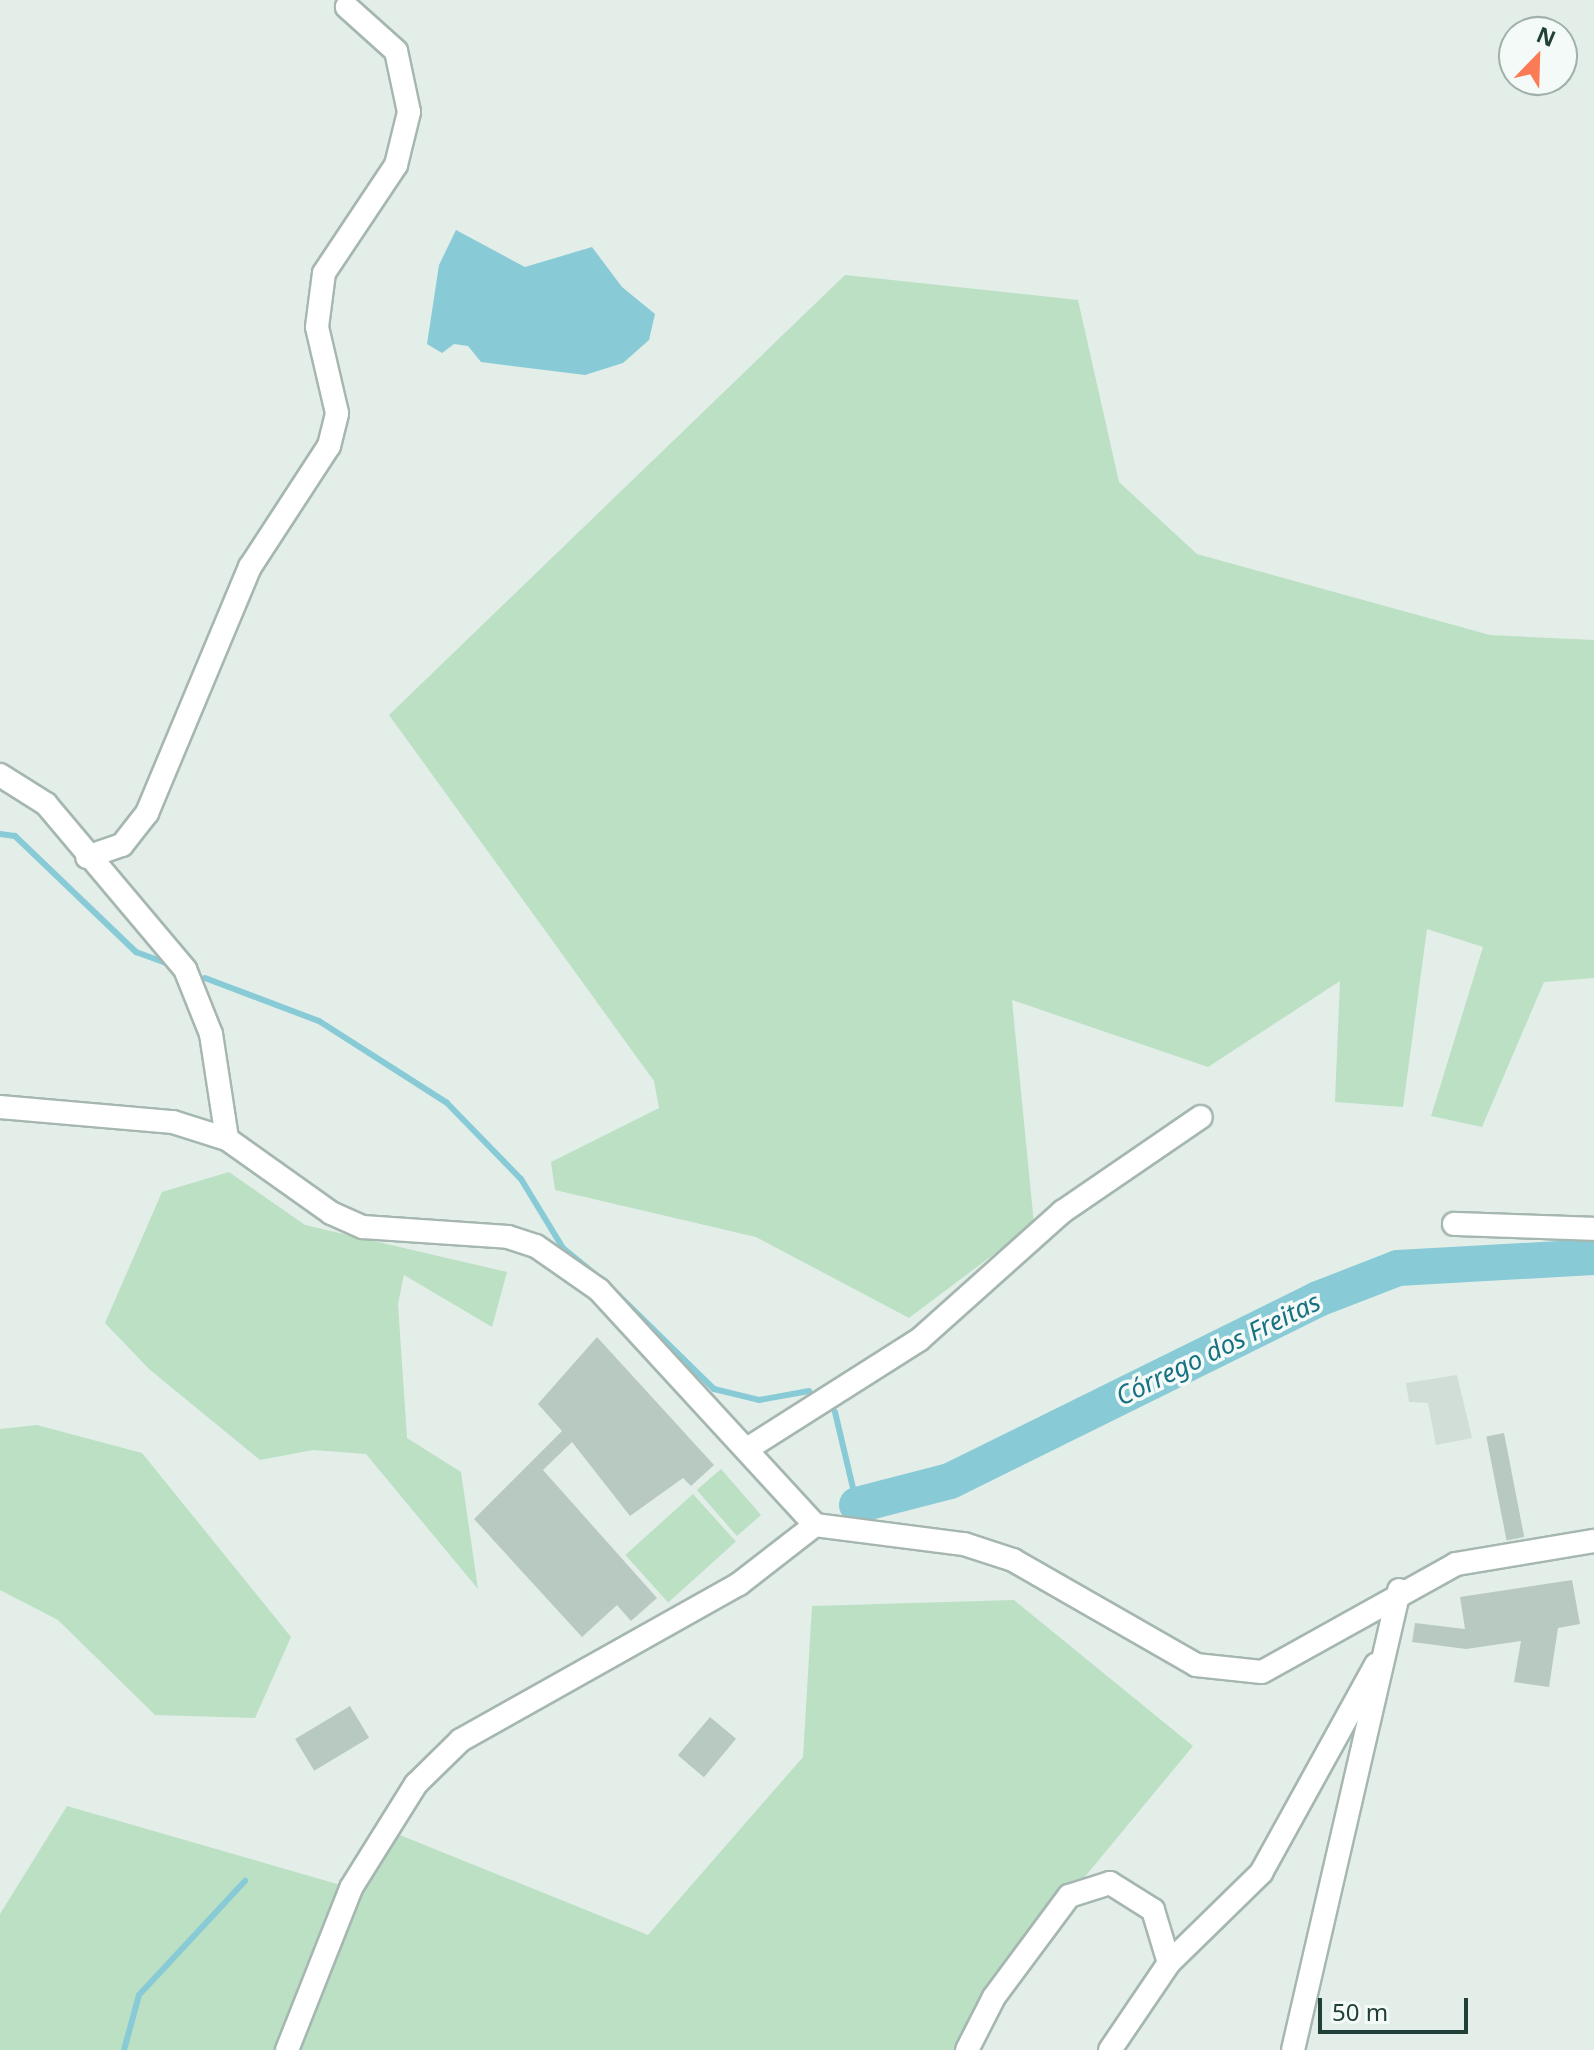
<!DOCTYPE html>
<meta charset="utf-8">
<style>
body{margin:0}
#map{position:relative;width:1594px;height:2050px;overflow:hidden;background:#e3eee9;font-family:"Noto Sans",sans-serif}
div>[style]{position:absolute}
[style*='--x']{left:calc(var(--x)*1px);top:calc(var(--y)*1px);width:calc(var(--w)*1px);rotate:calc(var(--a)*1deg)}
.built>*{inset:0;background:#d1ded8}
.green>*{inset:0;background:#bbe0c4;transform-origin:0 0}
.water>*{inset:0;background:#88cbd6}
.stream>*{height:6px;margin:-3px;padding:0 3px;transform-origin:3px;border-radius:3px;background:#88cbd6}
.river>*{height:36px;margin:-18px;padding:0 18px;transform-origin:18px;border-radius:18px;background:#88cbd6}
.building>*{inset:0;background:#b8c9c2;transform-origin:0 0}
.roads{filter:drop-shadow(2px 0 #a5b7b0) drop-shadow(-2px 0 #a5b7b0) drop-shadow(0 2px #a5b7b0) drop-shadow(0 -2px #a5b7b0)}
.street>*{height:22px;margin:-11px;padding:0 11px;transform-origin:11px;border-radius:11px;background:#fff}
span{translate:-50% -50%;white-space:nowrap;text-align:center;line-height:1.15;-webkit-text-stroke:7px #f4faf7;paint-order:stroke}
.water-label{font-size:26px;color:#177181;font-style:italic}
.north{position:absolute;left:1498px;top:16px;width:80px;height:80px;box-sizing:border-box;background:#f4faf7;border:2px solid #a0b0ab;border-radius:50%;rotate:23deg;font-size:22px;font-weight:700;line-height:32px;text-align:center;color:#214138}
.north::after{content:'';display:block;margin:auto;width:28px;height:36px;background:#fa7b55;clip-path:polygon(50% 0,100% 100%,50% 72%,0 100%)}
.scale{position:absolute;left:1318px;top:1998px;width:150px;height:36px;box-sizing:border-box;border:4px solid #214138;border-top:0;padding-left:10px;font-size:24px;line-height:28px;white-space:nowrap;color:#214138;-webkit-text-stroke:6px #f4faf7;paint-order:stroke}
</style>
<div id="map">
<div class="built">
<i style="clip-path:polygon(1457px 1375px,1472px 1438px,1436px 1445px,1428px 1403px,1409px 1402px,1406px 1383px)"></i>
</div>
<div class="green">
<i style="clip-path:polygon(845px 275px,1078px 300px,1119px 482px,1197px 554px,1490px 635px,1594px 640px,1594px 978px,1544px 982px,1482px 1127px,1431px 1116px,1483px 947px,1427px 929px,1403px 1107px,1335px 1102px,1340px 981px,1208px 1067px,1012px 1000px,1034px 1224px,909px 1318px,756px 1237px,555px 1190px,551px 1162px,659px 1108px,654px 1081px,389px 715px)"></i>
<i style="clip-path:polygon(229px 1172px,305px 1225px,507px 1272px,492px 1327px,404px 1275px,398px 1304px,407px 1438px,461px 1472px,478px 1589px,366px 1454px,313px 1450px,260px 1460px,149px 1369px,105px 1323px,162px 1192px)"></i>
<i style="clip-path:polygon(37px 1425px,142px 1453px,291px 1637px,255px 1718px,155px 1715px,58px 1620px,0 1590px,0 1429px)"></i>
<i style="left:721px;top:1469px;width:61px;height:32px;rotate:49deg"></i>
<i style="left:693px;top:1494px;width:64px;height:91px;rotate:48deg"></i>
<i style="clip-path:polygon(1014px 1600px,1193px 1746px,1069px 1896px,965px 2050px,0 2050px,0 1914px,67px 1806px,351px 1888px,385px 1829px,648px 1935px,803px 1757px,812px 1606px)"></i>
</div>
<div class="water">
<i style="clip-path:polygon(456px 230px,525px 267px,592px 247px,622px 287px,655px 314px,649px 340px,623px 363px,585px 375px,481px 362px,468px 346px,454px 344px,442px 353px,427px 344px,439px 265px)"></i>
</div>
<div class="stream">
<i style="--x:0;--y:834;--w:15;--a:8"></i>
<i style="--x:15;--y:836;--w:168;--a:43.8"></i>
<i style="--x:136;--y:952;--w:32;--a:20"></i>
<i style="--x:205;--y:978;--w:122;--a:20.7"></i>
<i style="--x:319;--y:1021;--w:152;--a:32.6"></i>
<i style="--x:447;--y:1103;--w:106;--a:45.8"></i>
<i style="--x:521;--y:1179;--w:81;--a:58.7"></i>
<i style="--x:563;--y:1248;--w:43;--a:39.3"></i>
<i style="--x:608;--y:1285;--w:148;--a:44.5"></i>
<i style="--x:714;--y:1389;--w:46;--a:13.7"></i>
<i style="--x:759;--y:1400;--w:51;--a:-10.2"></i>
<i style="--x:835;--y:1412;--w:96;--a:76.7"></i>
<i style="--x:124;--y:2050;--w:57;--a:-74.7"></i>
<i style="--x:139;--y:1995;--w:156;--a:-47.1"></i>
</div>
<div class="river">
<i style="--x:857;--y:1505;--w:96;--a:-14.5"></i>
<i style="--x:950;--y:1481;--w:411;--a:-26.3"></i>
<i style="--x:1318;--y:1299;--w:86;--a:-21.2"></i>
<i style="--x:1398;--y:1268;--w:196;--a:-3.2"></i>
</div>
<div class="building">
<i style="clip-path:polygon(597px 1337px,714px 1465px,691px 1486px,683px 1478px,630px 1516px,572px 1442px,543px 1470px,657px 1598px,631px 1621px,617px 1605px,582px 1637px,474px 1519px,562px 1431px,538px 1404px)"></i>
<i style="left:1504px;top:1433px;width:106px;height:18px;rotate:79deg"></i>
<i style="clip-path:polygon(1572px 1580px,1580px 1624px,1558px 1628px,1549px 1687px,1514px 1682px,1521px 1641px,1466px 1649px,1412px 1642px,1415px 1623px,1465px 1629px,1460px 1597px)"></i>
<i style="left:350px;top:1706px;width:37px;height:64px;rotate:59deg"></i>
<i style="left:710px;top:1717px;width:34px;height:50px;rotate:40deg"></i>
</div>
<div class="roads">
<div class="street">
<i style="--x:0;--y:775;--w:54;--a:32.2"></i>
<i style="--x:46;--y:804;--w:216;--a:49.9"></i>
<i style="--x:185;--y:969;--w:70;--a:68.2"></i>
<i style="--x:211;--y:1034;--w:106;--a:81.3"></i>
<i style="--x:87;--y:857;--w:37;--a:-19"></i>
<i style="--x:122;--y:845;--w:41;--a:-52"></i>
<i style="--x:147;--y:813;--w:267;--a:-67.3"></i>
<i style="--x:250;--y:567;--w:145;--a:-56.9"></i>
<i style="--x:329;--y:446;--w:34;--a:-76"></i>
<i style="--x:337;--y:413;--w:88;--a:-103.1"></i>
<i style="--x:317;--y:327;--w:54;--a:-82.6"></i>
<i style="--x:324;--y:273;--w:130;--a:-56.3"></i>
<i style="--x:396;--y:165;--w:55;--a:-76.2"></i>
<i style="--x:409;--y:112;--w:62;--a:-102"></i>
<i style="--x:396;--y:51;--w:66;--a:-138.1"></i>
<i style="--x:0;--y:1107;--w:174;--a:5"></i>
<i style="--x:173;--y:1122;--w:57;--a:17.5"></i>
<i style="--x:227;--y:1139;--w:128;--a:35.4"></i>
<i style="--x:331;--y:1213;--w:35;--a:24"></i>
<i style="--x:363;--y:1227;--w:145;--a:3.9"></i>
<i style="--x:508;--y:1237;--w:29;--a:18"></i>
<i style="--x:536;--y:1246;--w:77;--a:34.9"></i>
<i style="--x:599;--y:1290;--w:319;--a:47.4"></i>
<i style="--x:815;--y:1525;--w:150;--a:7.3"></i>
<i style="--x:964;--y:1544;--w:52;--a:18.1"></i>
<i style="--x:1013;--y:1560;--w:211;--a:29.8"></i>
<i style="--x:1196;--y:1665;--w:66;--a:6.1"></i>
<i style="--x:1262;--y:1672;--w:222;--a:-29.1"></i>
<i style="--x:1456;--y:1564;--w:140;--a:-9.5"></i>
<i style="--x:1454;--y:1224;--w:140;--a:2"></i>
<i style="--x:747;--y:1449;--w:205;--a:-32.4"></i>
<i style="--x:920;--y:1339;--w:191;--a:-41.8"></i>
<i style="--x:1062;--y:1212;--w:168;--a:-34.4"></i>
<i style="--x:1169;--y:1963;--w:129;--a:-44.4"></i>
<i style="--x:1261;--y:1873;--w:238;--a:-61.1"></i>
<i style="--x:287;--y:2050;--w:174;--a:-68.4"></i>
<i style="--x:351;--y:1888;--w:123;--a:-58"></i>
<i style="--x:416;--y:1784;--w:63;--a:-44.4"></i>
<i style="--x:461;--y:1740;--w:319;--a:-29.3"></i>
<i style="--x:739;--y:1584;--w:96;--a:-37.8"></i>
<i style="--x:967;--y:2050;--w:59;--a:-63"></i>
<i style="--x:994;--y:1997;--w:126;--a:-53.4"></i>
<i style="--x:1069;--y:1896;--w:43;--a:-17.6"></i>
<i style="--x:1110;--y:1883;--w:51;--a:32.1"></i>
<i style="--x:1153;--y:1910;--w:55;--a:73.2"></i>
<i style="--x:1169;--y:1963;--w:105;--a:124.1"></i>
<i style="--x:1293;--y:2050;--w:472;--a:-77"></i>
</div>
</div>
<div class="water-label">
<span style="left:1218px;top:1349px;rotate:-26deg">Córrego dos Freitas</span>
</div>
<div class="north">N</div>
<div class="scale">50 m</div>
</div>
